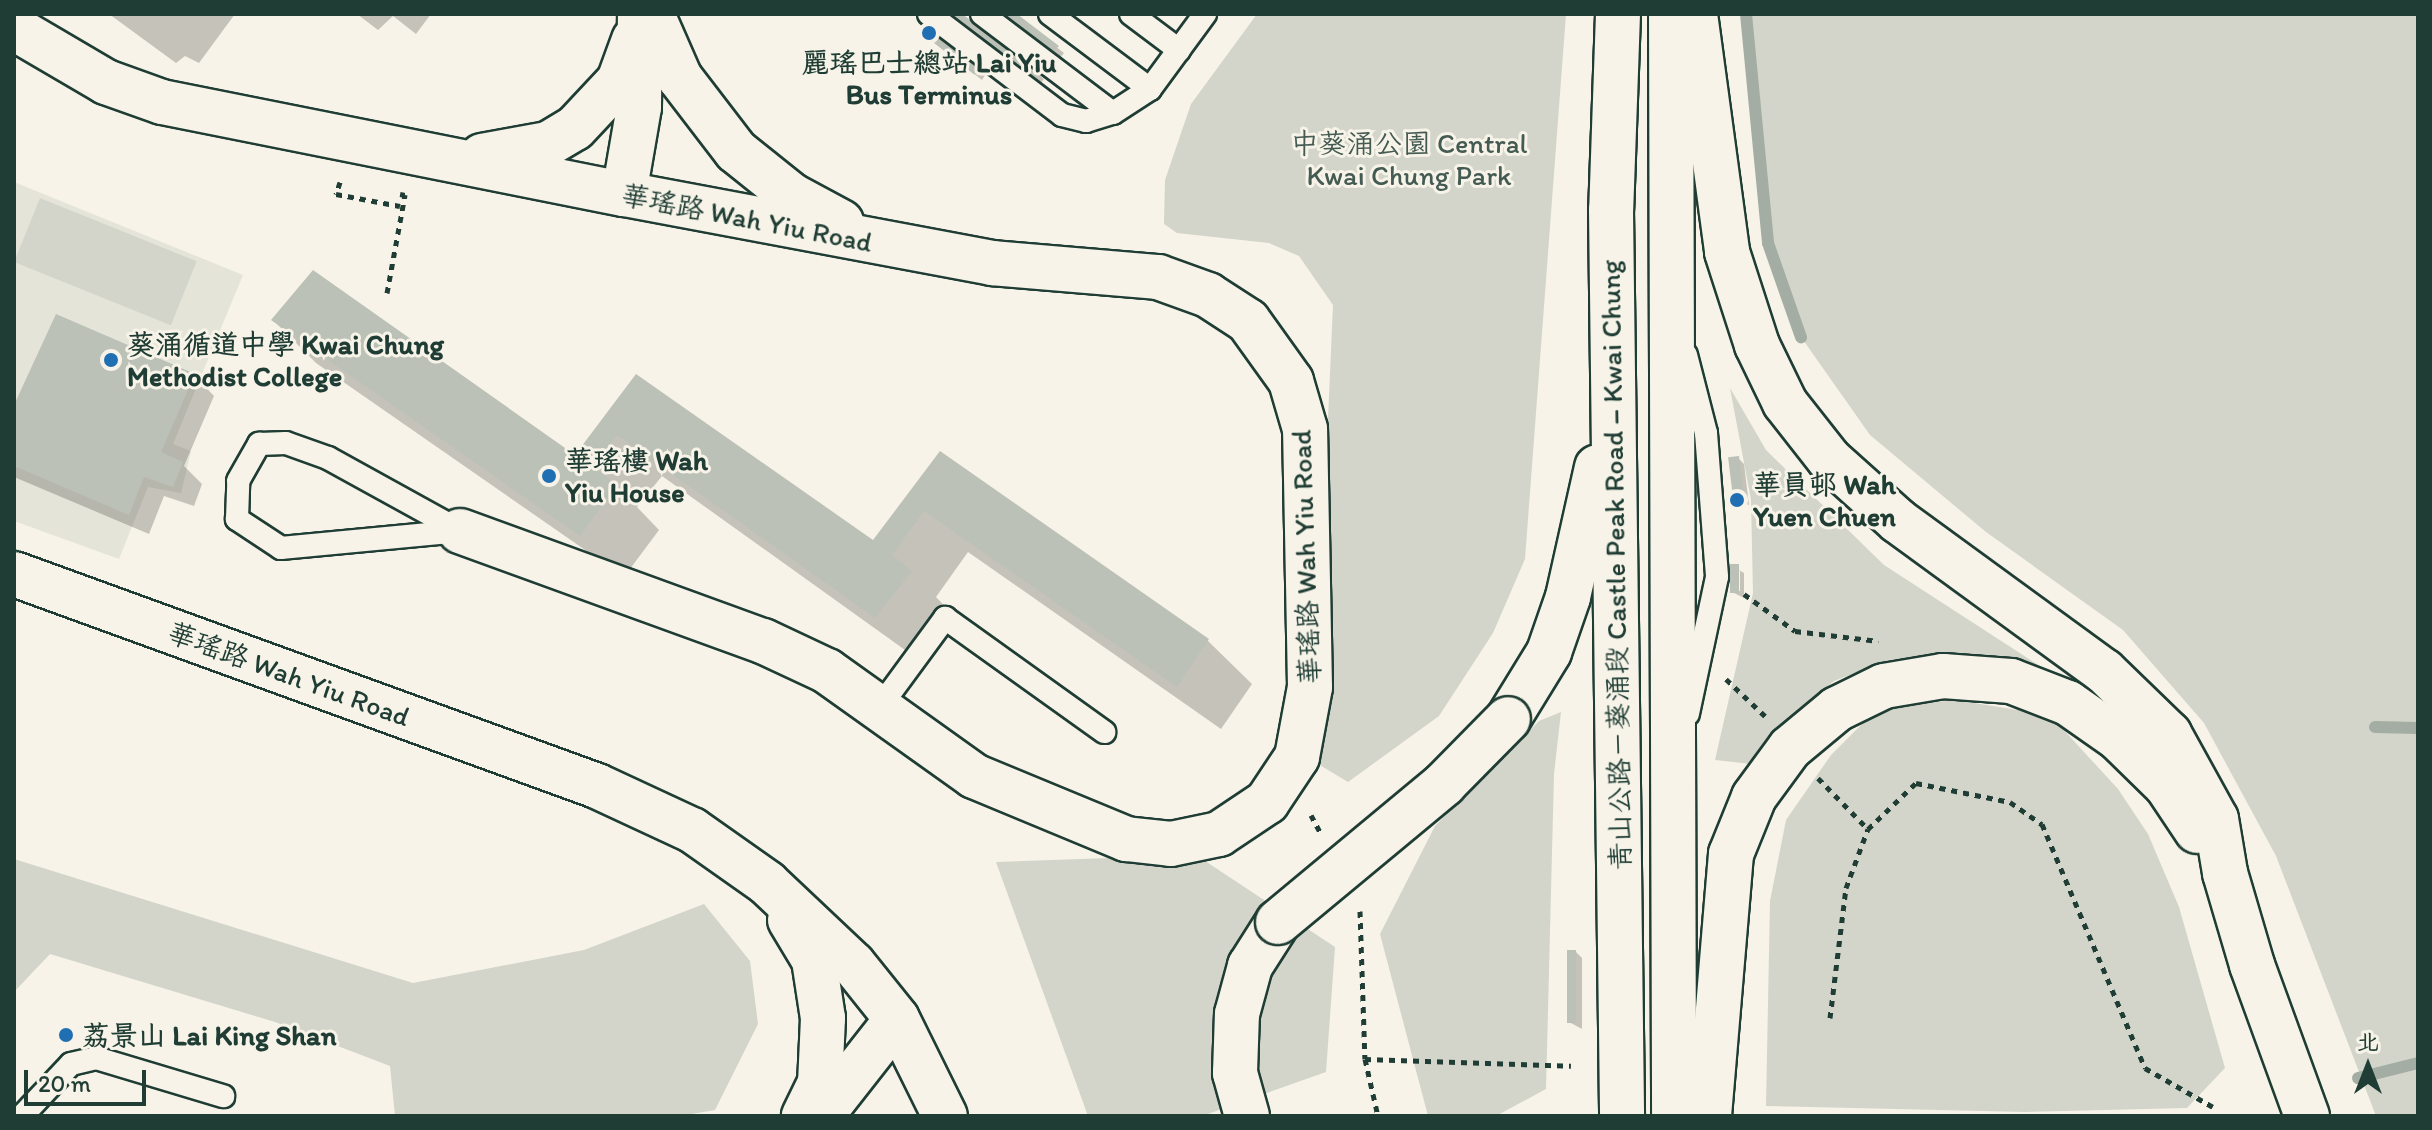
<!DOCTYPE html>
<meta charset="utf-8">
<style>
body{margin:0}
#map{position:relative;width:2432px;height:1130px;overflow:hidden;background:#f7f3e8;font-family:Itim,"LXGW WenKai TC",sans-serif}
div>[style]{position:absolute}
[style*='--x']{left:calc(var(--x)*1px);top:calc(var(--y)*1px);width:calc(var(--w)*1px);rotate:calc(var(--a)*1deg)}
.built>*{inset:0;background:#e5e4d9}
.green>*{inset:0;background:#d3d5ca;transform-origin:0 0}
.shadow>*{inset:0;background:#0003}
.stream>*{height:12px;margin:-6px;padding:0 6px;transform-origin:6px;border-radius:6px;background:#a4ada3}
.building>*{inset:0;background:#bbc1b6;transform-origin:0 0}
.path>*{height:5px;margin-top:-2.5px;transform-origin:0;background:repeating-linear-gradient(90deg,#1f3d34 0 6px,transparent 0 12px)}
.roads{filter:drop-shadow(2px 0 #1f3d34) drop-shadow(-2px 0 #1f3d34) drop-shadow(0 2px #1f3d34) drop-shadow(0 -2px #1f3d34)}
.service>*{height:22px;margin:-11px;padding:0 11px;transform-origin:11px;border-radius:11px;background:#f7f3e8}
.minor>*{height:44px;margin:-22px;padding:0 22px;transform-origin:22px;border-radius:22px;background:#f7f3e8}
.tertiary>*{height:44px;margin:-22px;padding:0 22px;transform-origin:22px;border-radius:22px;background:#f7f3e8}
.primary>*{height:44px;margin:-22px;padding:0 22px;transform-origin:22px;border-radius:22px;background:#f7f3e8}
.bridges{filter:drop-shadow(2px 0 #1f3d34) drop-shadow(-2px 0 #1f3d34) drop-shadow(0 2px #1f3d34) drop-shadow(0 -2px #1f3d34)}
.primary-bridge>*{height:44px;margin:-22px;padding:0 22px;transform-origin:22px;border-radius:22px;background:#f7f3e8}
.dots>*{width:22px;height:22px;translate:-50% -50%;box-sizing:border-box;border:4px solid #f7f3e8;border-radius:50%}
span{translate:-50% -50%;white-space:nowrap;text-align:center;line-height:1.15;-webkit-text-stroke:6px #f7f3e8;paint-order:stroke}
.poi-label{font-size:28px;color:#1f3d34;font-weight:700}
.left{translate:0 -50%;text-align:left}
.park-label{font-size:28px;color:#435b52}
.street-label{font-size:28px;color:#1f3d34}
.frame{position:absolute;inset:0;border:16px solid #1f3d34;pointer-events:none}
.north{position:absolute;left:2328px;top:1026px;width:80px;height:80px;-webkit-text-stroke:6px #f7f3e8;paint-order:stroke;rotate:0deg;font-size:22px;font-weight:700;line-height:32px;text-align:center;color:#1f3d34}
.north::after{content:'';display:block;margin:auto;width:28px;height:36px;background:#1f3d34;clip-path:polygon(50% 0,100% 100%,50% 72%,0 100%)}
.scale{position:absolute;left:24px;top:1070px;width:122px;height:36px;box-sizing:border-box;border:4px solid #1f3d34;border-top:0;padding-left:10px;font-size:24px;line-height:28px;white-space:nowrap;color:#1f3d34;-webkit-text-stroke:6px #f7f3e8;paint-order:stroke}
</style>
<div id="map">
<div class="built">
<i style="clip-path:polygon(14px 182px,243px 275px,173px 444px,191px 451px,181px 493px,148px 487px,119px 559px,14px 521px)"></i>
</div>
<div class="green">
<i style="clip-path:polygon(1257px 14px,1566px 14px,1525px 559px,1493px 633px,1439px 716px,1348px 782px,1313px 761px,1333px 305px,1299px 256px,1269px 243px,1177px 233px,1164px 224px,1165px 180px,1191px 104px)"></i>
<i style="clip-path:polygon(1746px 14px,2418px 14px,2418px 1116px,2376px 1116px,2276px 856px,2204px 723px,2123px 630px,1986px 532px,1870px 435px,1801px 337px,1768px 243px)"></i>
<i style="left:40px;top:198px;width:169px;height:69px;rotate:22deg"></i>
<i style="clip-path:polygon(1730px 388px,1766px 450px,1884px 565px,2077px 690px,2006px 660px,1947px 654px,1888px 660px,1834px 681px,1790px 717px,1751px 764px,1715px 760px,1753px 593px,1751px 500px)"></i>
<i style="clip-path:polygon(1955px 700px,2050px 715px,2118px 789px,2148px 834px,2179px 907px,2225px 1068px,2187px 1108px,2025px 1112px,1766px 1106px,1770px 901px,1786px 820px,1831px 755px,1865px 721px,1901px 706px)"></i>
<i style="clip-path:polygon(1561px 712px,1554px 774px,1546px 1089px,1496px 1116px,1428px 1116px,1380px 934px,1435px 826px,1539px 721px)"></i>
<i style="clip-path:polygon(1196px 855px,1335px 947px,1326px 1072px,1202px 1116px,1088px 1116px,996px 862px)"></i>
<i style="clip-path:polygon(14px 859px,413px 983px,584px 950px,704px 904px,750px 961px,758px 1024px,715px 1110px,680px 1116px,395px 1116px,390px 1066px,275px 1022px,50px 954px,14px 992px)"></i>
</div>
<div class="shadow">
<i style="clip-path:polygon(109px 14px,235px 14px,199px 63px,185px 56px,176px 63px)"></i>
<i style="clip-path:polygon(357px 14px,431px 14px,416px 34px,393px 16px,378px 30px)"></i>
<i style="clip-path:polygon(949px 14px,959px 14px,1037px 73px,1044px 79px,1040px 84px)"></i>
<i style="clip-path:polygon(1001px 14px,1014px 14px,1064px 53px,1060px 58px)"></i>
<i style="clip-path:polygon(936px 44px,979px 69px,985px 75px,982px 80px)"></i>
<i style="clip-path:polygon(273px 320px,576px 458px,637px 377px,873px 543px,941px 454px,1208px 641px,1252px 684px,1221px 729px,968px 552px,936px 597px,954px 616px,919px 660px,662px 476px,637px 507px,659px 530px,624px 577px,316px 363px)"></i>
<i style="clip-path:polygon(194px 375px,214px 396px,184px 466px,202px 484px,194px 506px,164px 496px,149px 534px,14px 477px,14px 407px)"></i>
<i style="clip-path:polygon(1738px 458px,1744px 464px,1749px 505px,1735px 499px)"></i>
<i style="clip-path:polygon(evenodd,1732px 566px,1744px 573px,1744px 598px,1732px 592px,1732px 566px,1736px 570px,1740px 570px,1740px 591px,1736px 591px,1736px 570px)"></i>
<i style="clip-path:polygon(1576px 952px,1582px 958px,1582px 1029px,1569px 1022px)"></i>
</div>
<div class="stream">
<i style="--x:1746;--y:14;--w:230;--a:84.5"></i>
<i style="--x:1768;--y:243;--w:100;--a:70.7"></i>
<i style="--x:2375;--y:727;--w:43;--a:1.3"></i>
<i style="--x:2358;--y:1078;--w:62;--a:-14"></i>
</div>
<div class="building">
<i style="clip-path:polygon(947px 14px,962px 14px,1039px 71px,1033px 79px)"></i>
<i style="clip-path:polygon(1001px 14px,1017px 14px,1059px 46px,1052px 53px)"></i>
<i style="left:932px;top:30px;width:61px;height:9px;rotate:38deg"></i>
<i style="clip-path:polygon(313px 270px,575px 455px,636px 374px,873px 540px,940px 451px,1209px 639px,1177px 687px,924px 511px,892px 555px,912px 571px,875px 618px,617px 435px,592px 466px,617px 485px,580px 536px,271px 320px)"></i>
<i style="clip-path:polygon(56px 314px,195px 374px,161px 452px,183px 462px,173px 487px,144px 477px,129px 515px,14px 466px,14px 405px)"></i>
<i style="left:1739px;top:456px;width:43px;height:11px;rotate:83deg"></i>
<i style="left:1730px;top:564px;width:9px;height:29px"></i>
<i style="left:1567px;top:950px;width:9px;height:73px"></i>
</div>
<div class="path">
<i style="--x:340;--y:182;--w:13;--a:108"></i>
<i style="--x:336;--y:194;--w:65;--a:10.6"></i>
<i style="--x:387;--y:293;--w:100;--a:-79.6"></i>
<i style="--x:405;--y:195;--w:5;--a:-169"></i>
<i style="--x:1744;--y:594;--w:63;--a:36"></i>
<i style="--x:1795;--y:631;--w:84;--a:6.9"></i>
<i style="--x:1726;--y:679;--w:54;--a:43.5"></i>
<i style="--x:1818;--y:778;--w:71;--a:45.6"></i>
<i style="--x:1311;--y:815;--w:21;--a:62"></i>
<i style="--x:1360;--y:911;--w:148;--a:88.1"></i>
<i style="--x:1365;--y:1059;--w:58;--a:77.2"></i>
<i style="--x:1830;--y:1018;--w:131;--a:-83"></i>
<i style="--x:1846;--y:888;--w:63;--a:-69.6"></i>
<i style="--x:1868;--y:829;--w:66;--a:-43.8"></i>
<i style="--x:1916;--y:783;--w:96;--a:11.4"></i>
<i style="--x:2010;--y:802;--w:39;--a:35"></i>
<i style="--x:2042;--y:824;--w:265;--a:67.1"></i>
<i style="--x:2145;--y:1068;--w:78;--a:29.8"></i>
<i style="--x:1365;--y:1059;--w:206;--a:1.9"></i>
</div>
<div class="roads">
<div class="service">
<i style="--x:929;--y:14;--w:167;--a:37.2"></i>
<i style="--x:1062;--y:115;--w:25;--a:14"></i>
<i style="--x:1086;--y:121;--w:28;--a:-17"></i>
<i style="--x:1113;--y:113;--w:44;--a:-33"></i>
<i style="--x:1150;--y:89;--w:93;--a:-53.7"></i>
<i style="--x:982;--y:14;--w:164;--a:37.1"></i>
<i style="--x:1050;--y:14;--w:125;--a:36.9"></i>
<i style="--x:1131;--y:14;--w:60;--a:36.9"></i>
<i style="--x:1686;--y:355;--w:81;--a:75.6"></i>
<i style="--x:1706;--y:433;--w:144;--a:85.6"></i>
<i style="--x:1717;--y:577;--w:140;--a:102"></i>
<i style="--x:286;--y:443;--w:45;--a:19.7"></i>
<i style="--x:328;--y:458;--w:151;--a:28.9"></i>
<i style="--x:460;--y:531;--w:180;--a:174.6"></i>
<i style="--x:281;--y:548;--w:53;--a:-146.6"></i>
<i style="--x:237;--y:519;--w:38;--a:-88"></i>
<i style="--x:238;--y:481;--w:43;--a:-60.4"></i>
<i style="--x:259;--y:444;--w:27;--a:-2"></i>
<i style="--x:879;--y:708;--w:112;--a:-53.7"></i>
<i style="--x:945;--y:618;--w:196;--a:35.6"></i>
<i style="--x:22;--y:1116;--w:71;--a:-46.7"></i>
<i style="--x:71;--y:1064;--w:26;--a:-13"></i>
<i style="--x:96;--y:1058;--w:133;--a:16.7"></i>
</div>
<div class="minor">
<i style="--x:652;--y:14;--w:70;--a:66.4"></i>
<i style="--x:680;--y:78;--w:92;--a:52.5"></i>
<i style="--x:736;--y:151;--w:70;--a:38.7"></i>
<i style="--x:791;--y:195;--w:57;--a:28.4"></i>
<i style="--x:460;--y:531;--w:322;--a:20"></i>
<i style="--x:763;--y:641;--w:71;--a:25.1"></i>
<i style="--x:827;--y:671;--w:181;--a:35.5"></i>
<i style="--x:974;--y:776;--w:165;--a:22.5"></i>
<i style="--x:1126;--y:839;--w:45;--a:6.3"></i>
<i style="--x:1171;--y:844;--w:49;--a:-11.8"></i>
<i style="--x:1219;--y:834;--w:58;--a:-33.7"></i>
<i style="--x:1267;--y:802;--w:54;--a:-56.3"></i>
<i style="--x:1297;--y:757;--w:71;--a:-79.5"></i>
<i style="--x:1310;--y:687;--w:258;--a:-91.1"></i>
<i style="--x:1305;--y:429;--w:50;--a:-106.3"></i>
<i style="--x:1291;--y:381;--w:74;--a:-125.6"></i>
<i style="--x:1248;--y:321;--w:48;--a:-147"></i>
<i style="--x:1208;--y:295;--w:53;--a:-160.2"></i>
<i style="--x:1158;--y:277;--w:166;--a:-175.2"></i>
<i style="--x:993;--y:263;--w:375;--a:-169.4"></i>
</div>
<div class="tertiary">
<i style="--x:14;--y:28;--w:107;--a:30.4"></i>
<i style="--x:106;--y:82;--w:59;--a:19.7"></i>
<i style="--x:162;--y:102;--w:471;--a:11.3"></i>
<i style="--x:624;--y:194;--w:88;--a:-80.2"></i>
<i style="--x:639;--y:107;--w:93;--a:-89.4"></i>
<i style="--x:482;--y:156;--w:67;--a:-10.3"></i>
<i style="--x:548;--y:144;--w:31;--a:-31"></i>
<i style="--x:575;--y:128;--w:64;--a:-46.9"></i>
<i style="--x:619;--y:81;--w:44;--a:-69.9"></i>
<i style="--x:14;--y:574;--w:620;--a:19.98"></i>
<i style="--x:597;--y:786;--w:105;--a:24.9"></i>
<i style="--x:692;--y:830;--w:92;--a:35.2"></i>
<i style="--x:767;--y:883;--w:118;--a:43.3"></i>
<i style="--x:853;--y:964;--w:70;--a:51.3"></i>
<i style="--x:897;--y:1019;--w:108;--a:63.7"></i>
<i style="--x:790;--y:920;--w:47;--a:59"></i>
<i style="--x:814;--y:960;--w:59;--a:81.2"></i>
<i style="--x:823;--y:1018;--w:65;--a:92.6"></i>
<i style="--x:820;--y:1083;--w:37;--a:116"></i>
<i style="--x:821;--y:1116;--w:123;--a:-51.9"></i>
</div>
<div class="primary">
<i style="--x:1618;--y:14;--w:196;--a:92"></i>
<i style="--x:1611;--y:210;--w:906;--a:89.3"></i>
<i style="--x:1671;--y:14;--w:1102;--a:89.84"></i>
<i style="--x:1695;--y:14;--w:240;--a:82.3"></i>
<i style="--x:1727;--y:252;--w:98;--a:72.1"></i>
<i style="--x:1757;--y:345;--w:64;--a:64.2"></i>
<i style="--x:1785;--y:403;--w:71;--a:51.8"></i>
<i style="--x:1829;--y:459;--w:93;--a:41.9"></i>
<i style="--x:1898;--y:521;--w:255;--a:36.1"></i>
<i style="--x:2104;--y:671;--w:91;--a:44.1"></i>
<i style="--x:2169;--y:734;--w:97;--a:61.1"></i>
<i style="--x:2216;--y:819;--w:55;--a:80.5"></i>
<i style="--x:2225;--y:873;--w:96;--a:73.6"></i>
<i style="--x:2252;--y:965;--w:161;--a:70"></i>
<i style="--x:1508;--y:719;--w:79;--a:-58.5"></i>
<i style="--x:1549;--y:652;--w:58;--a:-70.9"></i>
<i style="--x:1568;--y:597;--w:133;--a:-77.4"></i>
<i style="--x:1247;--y:1116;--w:45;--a:-105.6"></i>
<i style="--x:1235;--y:1073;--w:59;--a:-88.1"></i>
<i style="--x:1237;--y:1014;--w:50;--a:-74.8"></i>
<i style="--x:1250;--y:966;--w:52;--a:-57.5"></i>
<i style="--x:1709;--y:1116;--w:263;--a:-85.2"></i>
<i style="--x:1731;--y:854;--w:61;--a:-68"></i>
<i style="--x:1754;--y:797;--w:61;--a:-53.7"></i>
<i style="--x:1790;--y:748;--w:61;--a:-39.7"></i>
<i style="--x:1837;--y:709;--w:52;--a:-26.1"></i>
<i style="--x:1884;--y:686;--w:60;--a:-9.6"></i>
<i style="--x:1943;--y:676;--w:68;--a:4.2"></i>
<i style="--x:2011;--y:681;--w:61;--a:21.1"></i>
<i style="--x:2068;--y:703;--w:61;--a:35"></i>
<i style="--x:2118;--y:738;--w:69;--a:44.4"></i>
<i style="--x:2167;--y:786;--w:54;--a:56.3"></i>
</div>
</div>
<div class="bridges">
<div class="primary-bridge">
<i style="--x:1278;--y:922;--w:216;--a:-39.7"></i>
<i style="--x:1444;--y:784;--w:91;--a:-45.4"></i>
</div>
</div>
<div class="dots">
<i style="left:929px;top:33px;background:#1f6fb2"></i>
<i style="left:111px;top:360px;background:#1f6fb2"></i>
<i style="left:549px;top:476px;background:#1f6fb2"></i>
<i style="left:1737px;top:500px;background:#1f6fb2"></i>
<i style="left:66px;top:1035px;background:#1f6fb2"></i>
</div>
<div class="poi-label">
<span style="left:929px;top:78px">麗瑤巴士總站 Lai Yiu<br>Bus Terminus</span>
<span class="left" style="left:127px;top:360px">葵涌循道中學 Kwai Chung<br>Methodist College</span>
<span class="left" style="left:565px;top:476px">華瑤樓 Wah<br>Yiu House</span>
<span class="left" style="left:1753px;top:500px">華員邨 Wah<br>Yuen Chuen</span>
<span class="left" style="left:82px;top:1035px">荔景山 Lai King Shan</span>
</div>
<div class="park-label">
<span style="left:1409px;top:159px">中葵涌公園 Central<br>Kwai Chung Park</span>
</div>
<div class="street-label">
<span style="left:747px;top:218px;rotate:11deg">華瑤路 Wah Yiu Road</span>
<span style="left:1305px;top:557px;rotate:-92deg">華瑤路 Wah Yiu Road</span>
<span style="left:1615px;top:565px;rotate:-91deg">青山公路－葵涌段 Castle Peak Road – Kwai Chung</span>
<span style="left:289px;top:674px;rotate:20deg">華瑤路 Wah Yiu Road</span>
</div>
<div class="frame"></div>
<div class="north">北</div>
<div class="scale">20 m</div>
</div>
